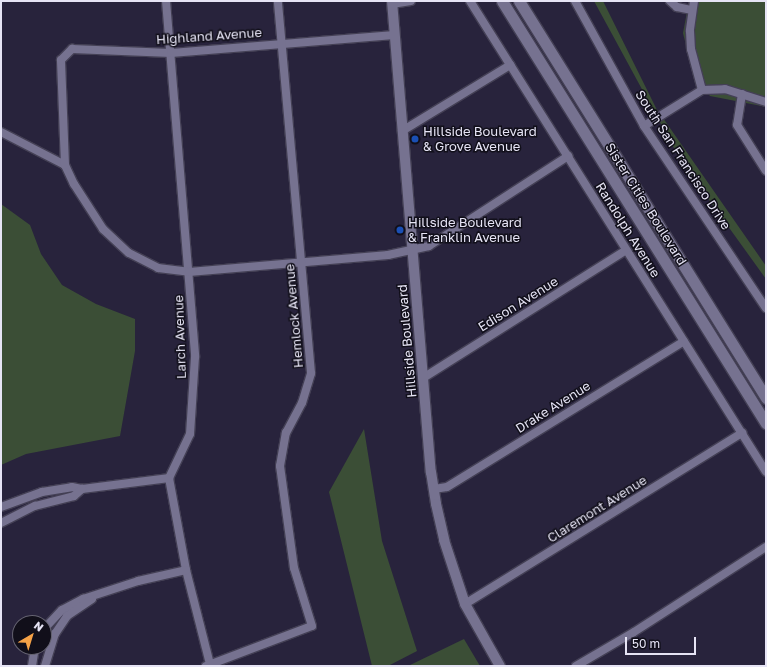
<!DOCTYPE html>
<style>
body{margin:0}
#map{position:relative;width:767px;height:667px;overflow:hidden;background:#28233c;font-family:"Golos Text",sans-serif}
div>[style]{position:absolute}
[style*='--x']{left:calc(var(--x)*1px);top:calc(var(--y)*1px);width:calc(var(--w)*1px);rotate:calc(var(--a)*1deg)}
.green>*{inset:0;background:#3b4e36}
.roads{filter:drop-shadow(1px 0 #444055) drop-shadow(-1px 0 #444055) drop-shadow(0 1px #444055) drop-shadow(0 -1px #444055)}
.minor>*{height:8px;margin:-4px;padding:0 4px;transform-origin:4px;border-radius:4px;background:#767290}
.tertiary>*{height:10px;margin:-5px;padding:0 5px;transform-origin:5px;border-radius:5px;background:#767290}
.secondary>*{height:11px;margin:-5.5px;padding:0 5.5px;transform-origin:5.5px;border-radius:5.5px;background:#767290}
.dots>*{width:11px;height:11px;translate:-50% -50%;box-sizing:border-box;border:2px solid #110f1a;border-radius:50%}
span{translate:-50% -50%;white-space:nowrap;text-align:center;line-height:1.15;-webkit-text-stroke:3px #110f1a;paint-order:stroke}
.street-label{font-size:13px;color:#e6e4f5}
.poi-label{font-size:13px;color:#e6e4f5}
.left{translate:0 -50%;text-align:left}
.frame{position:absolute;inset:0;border:2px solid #e6e4f5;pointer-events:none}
.north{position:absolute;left:12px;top:615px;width:40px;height:40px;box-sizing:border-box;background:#110f1a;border:1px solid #666472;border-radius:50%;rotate:38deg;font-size:11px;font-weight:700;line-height:16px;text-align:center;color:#e6e4f5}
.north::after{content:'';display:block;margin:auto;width:14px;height:18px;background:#f6a247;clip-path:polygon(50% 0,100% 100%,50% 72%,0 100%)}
.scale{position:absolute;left:625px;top:637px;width:71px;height:18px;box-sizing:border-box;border:2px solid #e6e4f5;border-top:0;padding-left:5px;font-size:12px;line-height:14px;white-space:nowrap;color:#e6e4f5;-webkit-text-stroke:3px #110f1a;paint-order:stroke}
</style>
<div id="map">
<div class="green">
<i style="clip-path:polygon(594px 1px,603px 1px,656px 108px,766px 266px,766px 279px,681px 161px)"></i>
<i style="clip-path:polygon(689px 1px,766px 1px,766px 107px,710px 96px,694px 79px,683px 33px)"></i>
<i style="clip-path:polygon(1px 204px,30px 225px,41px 254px,62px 285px,96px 304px,135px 319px,135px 351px,120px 436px,26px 454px,1px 465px)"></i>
<i style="clip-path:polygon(364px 429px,382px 541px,417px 651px,388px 666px,372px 666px,329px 492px)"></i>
<i style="clip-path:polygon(464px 639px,480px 666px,408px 666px)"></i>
</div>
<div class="roads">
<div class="minor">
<i style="--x:166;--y:1;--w:357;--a:85.3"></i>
<i style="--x:195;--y:357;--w:77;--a:93.7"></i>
<i style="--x:190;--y:434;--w:49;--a:115.5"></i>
<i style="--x:169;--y:478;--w:94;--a:79.5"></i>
<i style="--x:186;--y:570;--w:97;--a:75.7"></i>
<i style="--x:470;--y:1;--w:556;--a:57.85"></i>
<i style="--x:575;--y:1;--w:143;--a:61.1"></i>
<i style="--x:644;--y:126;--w:219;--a:56.2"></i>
<i style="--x:670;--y:1;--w:9;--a:41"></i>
<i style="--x:677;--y:7;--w:14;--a:12"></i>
<i style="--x:694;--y:1;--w:30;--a:98"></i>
<i style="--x:690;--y:31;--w:18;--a:87"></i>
<i style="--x:691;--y:49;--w:42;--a:75"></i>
<i style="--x:392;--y:4;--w:19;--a:-9"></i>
<i style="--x:742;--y:94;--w:31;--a:99"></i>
<i style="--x:737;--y:125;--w:54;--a:57.8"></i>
<i style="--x:644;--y:126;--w:68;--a:-31.8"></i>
<i style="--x:702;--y:90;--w:23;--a:-2"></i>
<i style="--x:725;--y:89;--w:43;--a:17.6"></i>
<i style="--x:402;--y:131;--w:127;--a:-31.4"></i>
<i style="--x:1;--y:132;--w:72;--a:27.3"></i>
<i style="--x:65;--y:165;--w:21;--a:65"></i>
<i style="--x:74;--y:184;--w:54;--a:57.2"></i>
<i style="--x:103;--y:229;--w:35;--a:43"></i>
<i style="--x:129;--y:253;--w:33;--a:27"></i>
<i style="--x:158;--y:268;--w:31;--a:7"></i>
<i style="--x:189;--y:272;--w:200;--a:-4.9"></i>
<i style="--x:388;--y:255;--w:42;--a:-12.4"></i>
<i style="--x:429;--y:246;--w:166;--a:-32.9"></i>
<i style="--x:65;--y:165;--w:105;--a:-92.2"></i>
<i style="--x:61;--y:60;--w:16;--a:-45"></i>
<i style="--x:72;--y:49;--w:99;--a:2.3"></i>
<i style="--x:171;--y:53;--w:224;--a:-4.6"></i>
<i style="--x:423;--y:378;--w:240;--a:-32.2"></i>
<i style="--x:434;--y:489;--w:13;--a:-9"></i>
<i style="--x:447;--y:487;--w:278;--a:-31.6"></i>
<i style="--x:1;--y:507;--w:44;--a:-20.1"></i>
<i style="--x:42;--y:492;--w:30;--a:-9"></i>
<i style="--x:72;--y:487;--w:10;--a:11"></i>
<i style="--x:82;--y:489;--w:88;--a:-7.2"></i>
<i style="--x:1;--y:523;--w:38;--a:-27"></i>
<i style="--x:35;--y:506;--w:40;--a:-14.4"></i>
<i style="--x:74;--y:496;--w:11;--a:-41"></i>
<i style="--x:465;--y:604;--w:326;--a:-31.7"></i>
<i style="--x:44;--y:629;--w:26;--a:-47"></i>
<i style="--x:62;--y:610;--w:24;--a:-28"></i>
<i style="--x:83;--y:599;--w:58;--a:-18.1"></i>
<i style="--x:138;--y:581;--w:49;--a:-12.9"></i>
<i style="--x:32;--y:666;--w:19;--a:-81"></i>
<i style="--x:45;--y:666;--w:34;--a:-73"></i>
<i style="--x:55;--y:634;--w:22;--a:-56"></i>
<i style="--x:67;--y:616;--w:30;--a:-34"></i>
<i style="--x:206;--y:666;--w:113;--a:-20.7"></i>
<i style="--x:312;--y:626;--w:61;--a:-107.2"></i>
<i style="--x:294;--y:568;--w:103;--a:-97.8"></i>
<i style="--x:280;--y:466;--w:34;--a:-80"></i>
<i style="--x:286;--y:433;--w:34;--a:-62"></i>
<i style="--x:302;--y:403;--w:31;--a:-73"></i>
<i style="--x:311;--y:373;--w:373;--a:-95.1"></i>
<i style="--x:576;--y:666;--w:67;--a:-30.4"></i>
<i style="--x:634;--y:632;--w:157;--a:-32.8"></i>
</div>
<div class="tertiary">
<i style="--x:392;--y:1;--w:473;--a:85.3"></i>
<i style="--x:431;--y:472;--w:32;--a:81"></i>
<i style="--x:436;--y:504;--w:37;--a:77"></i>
<i style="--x:444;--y:540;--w:67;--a:71.8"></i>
<i style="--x:465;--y:604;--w:71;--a:60.6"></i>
</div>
<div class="secondary">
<i style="--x:502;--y:1;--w:498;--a:58"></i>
<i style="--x:519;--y:1;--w:468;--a:58.1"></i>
</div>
</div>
<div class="dots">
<i style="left:415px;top:139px;background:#1a4fb4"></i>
<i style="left:400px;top:230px;background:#1a4fb4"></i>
</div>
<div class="street-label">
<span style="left:209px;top:36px;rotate:-4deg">Highland Avenue</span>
<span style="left:683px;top:160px;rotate:57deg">South San Francisco Drive</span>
<span style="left:646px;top:204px;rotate:58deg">Sister Cities Boulevard</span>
<span style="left:628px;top:230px;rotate:58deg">Randolph Avenue</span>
<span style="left:518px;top:304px;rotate:-32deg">Edison Avenue</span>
<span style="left:294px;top:316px;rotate:-95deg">Hemlock Avenue</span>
<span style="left:180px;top:337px;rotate:-92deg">Larch Avenue</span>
<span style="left:407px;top:341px;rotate:-95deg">Hillside Boulevard</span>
<span style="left:553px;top:407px;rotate:-32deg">Drake Avenue</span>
<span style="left:597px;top:509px;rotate:-32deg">Claremont Avenue</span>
</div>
<div class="poi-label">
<span class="left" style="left:423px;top:139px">Hillside Boulevard<br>&amp; Grove Avenue</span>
<span class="left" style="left:408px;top:230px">Hillside Boulevard<br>&amp; Franklin Avenue</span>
</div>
<div class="frame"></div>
<div class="north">N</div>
<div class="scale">50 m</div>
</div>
